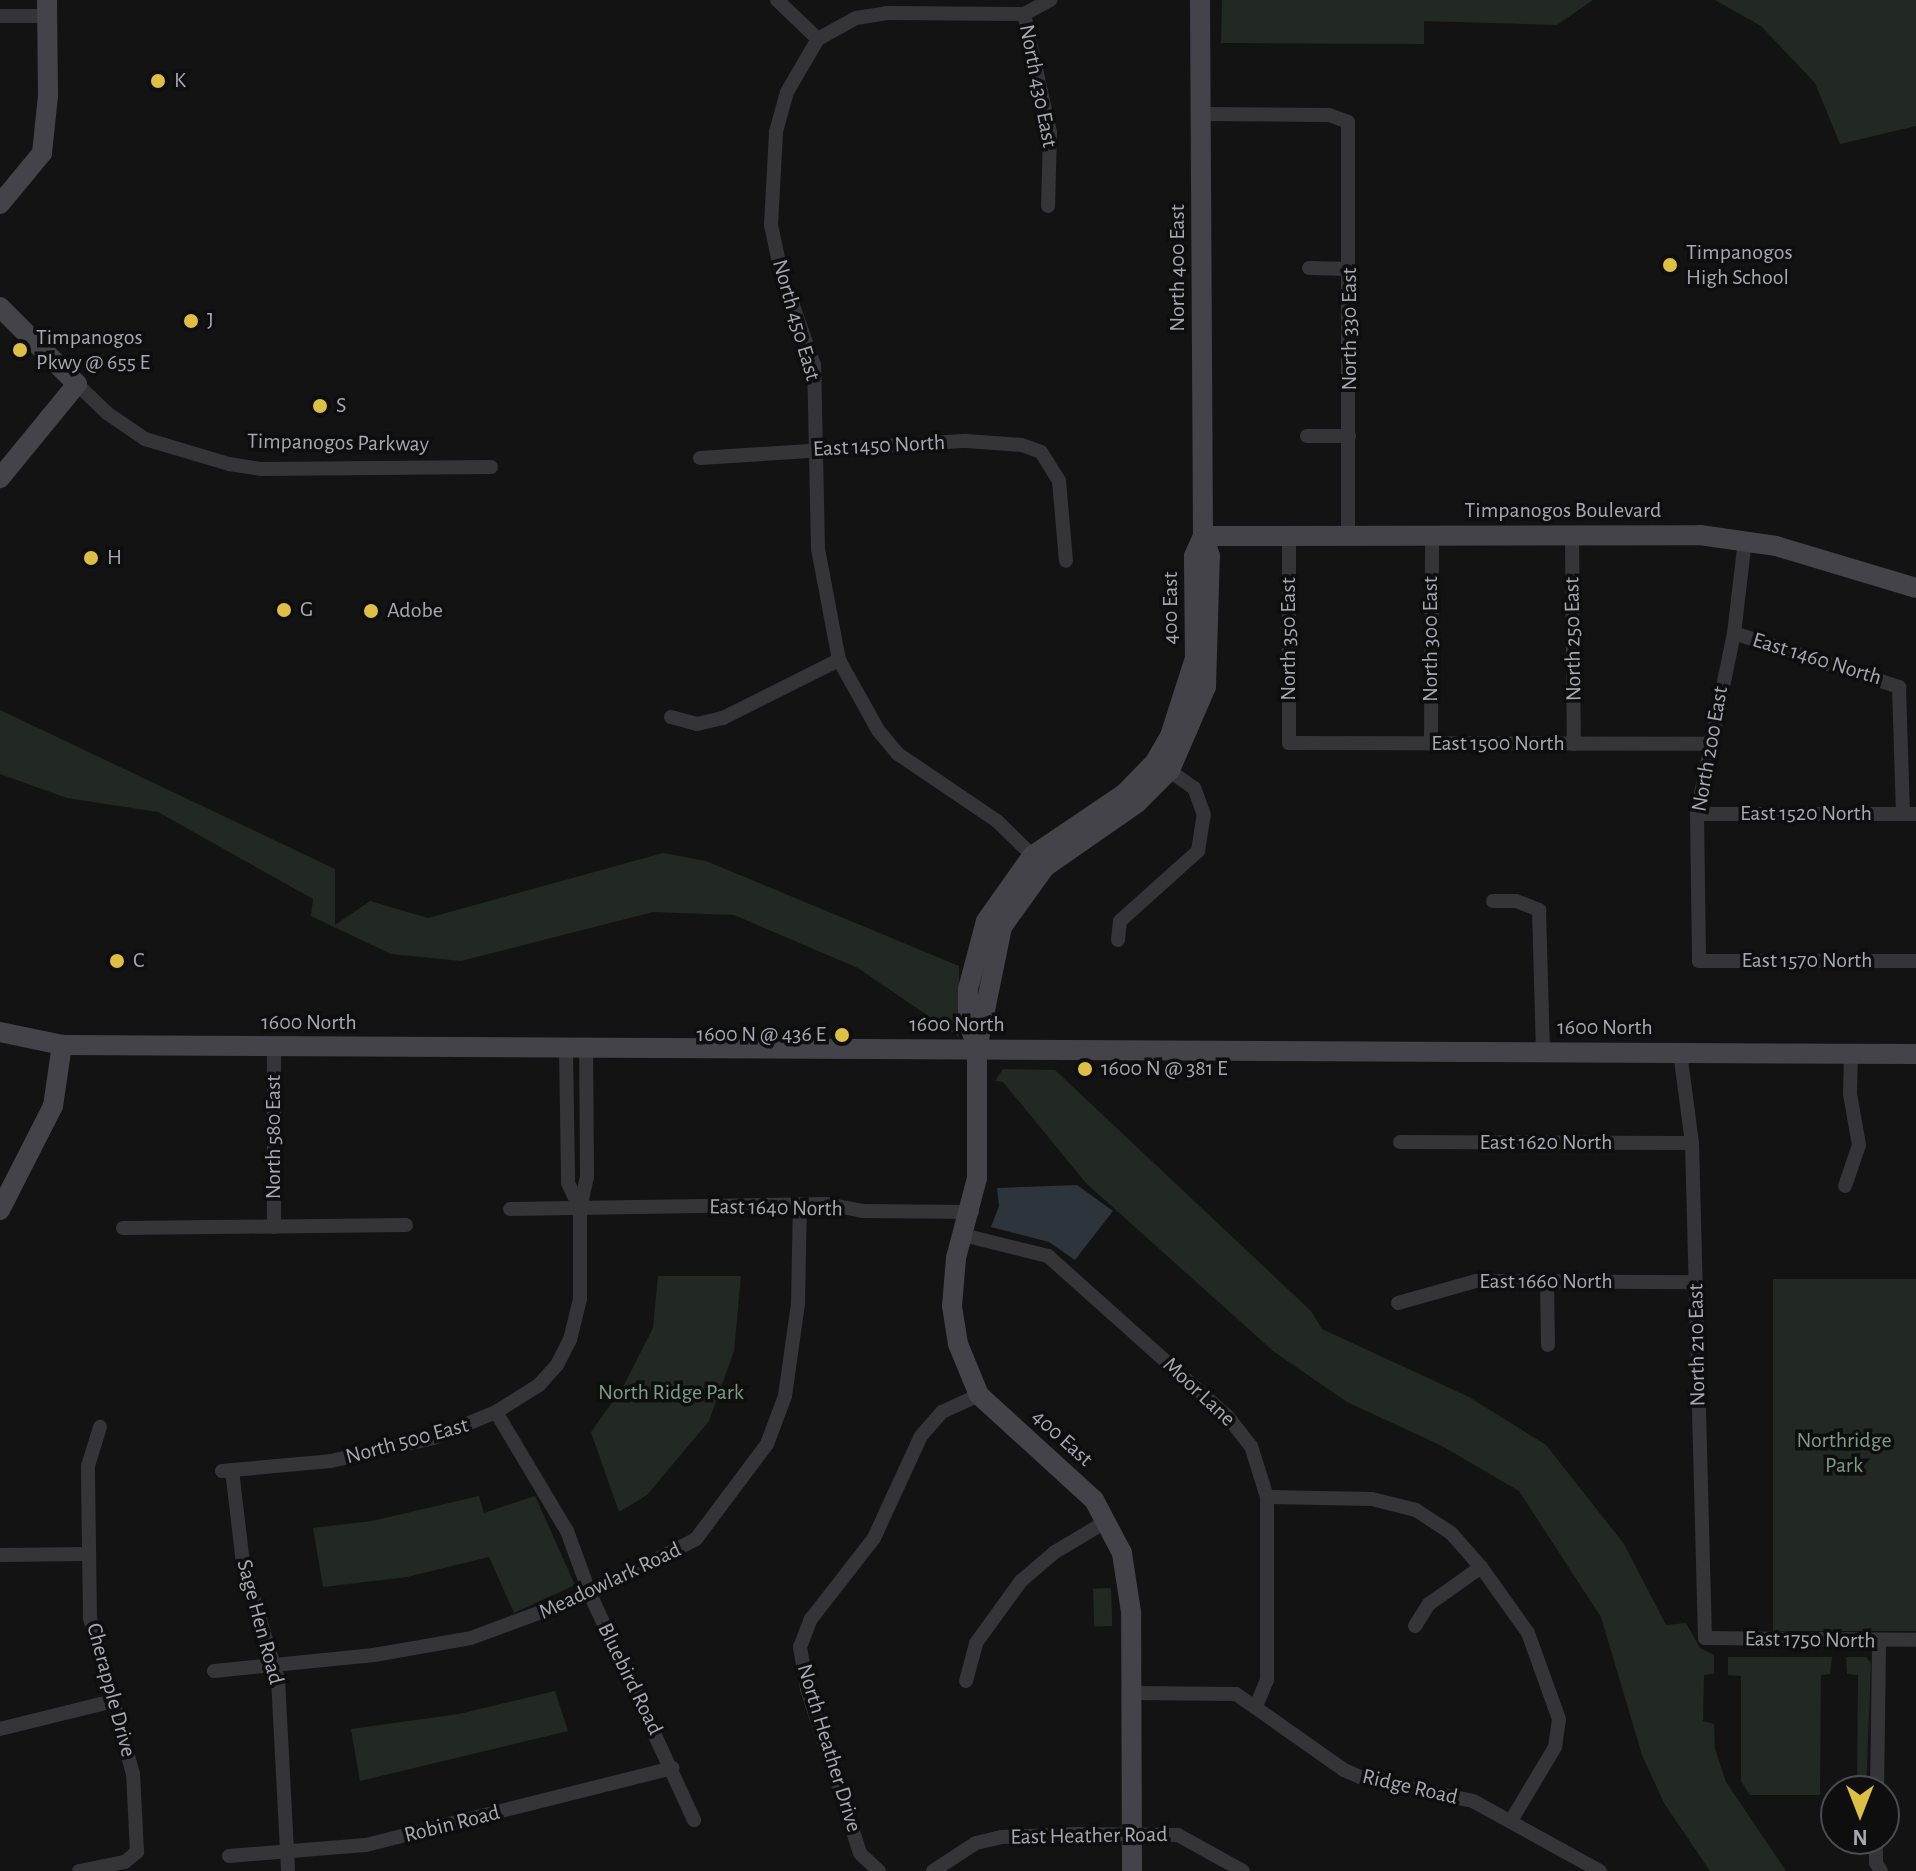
<!DOCTYPE html>
<style>
body{margin:0}
#map{position:relative;width:1916px;height:1871px;overflow:hidden;background:#131314;font-family:"Alegreya Sans",sans-serif}
div>[style]{position:absolute}
[style*='--x']{left:calc(var(--x)*1px);top:calc(var(--y)*1px);width:calc(var(--w)*1px);rotate:calc(var(--a)*1deg)}
.green>*{inset:0;background:#222923;transform-origin:0 0}
.water>*{inset:0;background:#2e343c}
.street>*{height:14px;margin:-7px;padding:0 7px;transform-origin:7px;border-radius:7px;background:#353539}
.secondary>*{height:20px;margin:-10px;padding:0 10px;transform-origin:10px;border-radius:10px;background:#434349}
.dots>*{width:22px;height:22px;translate:-50% -50%;box-sizing:border-box;border:4px solid #0e0e0f;border-radius:50%}
span{translate:-50% -50%;white-space:nowrap;text-align:center;line-height:1.15;-webkit-text-stroke:7px #0e0e0f;paint-order:stroke}
.poi-label{font-size:22px;color:#a6a8b3}
.left{translate:0 -50%;text-align:left}
.right{translate:-100% -50%;text-align:right}
.street-label{font-size:22px;color:#a6a8b3}
.park-label{font-size:22px;color:#7f9c85}
.north{position:absolute;left:1820px;top:1775px;width:80px;height:80px;box-sizing:border-box;background:#0e0e0f;border:2px solid #4b4c51;border-radius:50%;rotate:180deg;font-size:22px;font-weight:700;line-height:32px;text-align:center;color:#a6a8b3}
.north::after{content:'';display:block;margin:auto;width:28px;height:36px;background:#dcbf44;clip-path:polygon(50% 0,100% 100%,50% 72%,0 100%)}
</style>
<div id="map">
<div class="green">
<i style="clip-path:polygon(1222px 0,1593px 0,1557px 25px,1424px 21px,1424px 44px,1221px 43px)"></i>
<i style="clip-path:polygon(1715px 0,1916px 0,1916px 126px,1840px 144px,1815px 83px,1761px 26px)"></i>
<i style="clip-path:polygon(0 710px,335px 869px,335px 925px,370px 901px,428px 918px,663px 853px,706px 861px,959px 966px,959px 1037px,858px 968px,734px 915px,653px 912px,461px 961px,391px 954px,311px 916px,313px 899px,158px 812px,67px 798px,0 774px)"></i>
<i style="clip-path:polygon(1003px 1069px,1055px 1070px,1311px 1311px,1322px 1329px,1469px 1397px,1546px 1445px,1624px 1544px,1666px 1625px,1686px 1623px,1700px 1648px,1714px 1655px,1714px 1674px,1704px 1675px,1703px 1721px,1714px 1724px,1715px 1749px,1726px 1782px,1786px 1871px,1710px 1871px,1664px 1803px,1642px 1755px,1601px 1617px,1519px 1491px,1442px 1446px,1347px 1402px,1273px 1351px,1086px 1183px,1003px 1082px,995px 1081px)"></i>
<i style="clip-path:polygon(658px 1276px,741px 1276px,734px 1351px,709px 1421px,647px 1495px,619px 1512px,591px 1432px,623px 1387px,653px 1328px)"></i>
<i style="left:1916px;top:1279px;width:352px;height:143px;rotate:90deg"></i>
<i style="clip-path:polygon(479px 1496px,484px 1513px,535px 1496px,575px 1585px,514px 1613px,489px 1557px,407px 1577px,323px 1587px,313px 1528px,372px 1521px)"></i>
<i style="left:1111px;top:1588px;width:38px;height:18px;rotate:88deg"></i>
<i style="clip-path:polygon(1728px 1657px,1832px 1657px,1830px 1674px,1821px 1675px,1820px 1795px,1750px 1795px,1741px 1781px,1741px 1676px,1728px 1675px)"></i>
<i style="clip-path:polygon(1846px 1657px,1866px 1657px,1871px 1663px,1866px 1791px,1857px 1791px,1858px 1675px,1847px 1674px)"></i>
<i style="clip-path:polygon(555px 1691px,568px 1731px,360px 1781px,351px 1729px,459px 1714px)"></i>
</div>
<div class="water">
<i style="clip-path:polygon(1077px 1185px,1113px 1211px,1075px 1260px,1049px 1242px,991px 1227px,999px 1206px,997px 1188px)"></i>
</div>
<div class="street">
<i style="--x:777;--y:0;--w:57;--a:43.6"></i>
<i style="--x:1024;--y:14;--w:121;--a:77.6"></i>
<i style="--x:1050;--y:132;--w:74;--a:91.5"></i>
<i style="--x:0;--y:16;--w:48;--a:0"></i>
<i style="--x:1201;--y:114;--w:128;--a:0.4"></i>
<i style="--x:1329;--y:115;--w:20;--a:20"></i>
<i style="--x:1348;--y:122;--w:413;--a:90"></i>
<i style="--x:1309;--y:268;--w:41;--a:1.4"></i>
<i style="--x:77;--y:384;--w:42;--a:44"></i>
<i style="--x:107;--y:413;--w:46;--a:34.4"></i>
<i style="--x:145;--y:439;--w:88;--a:16.6"></i>
<i style="--x:229;--y:464;--w:33;--a:9"></i>
<i style="--x:262;--y:469;--w:229;--a:-0.5"></i>
<i style="--x:1307;--y:436;--w:42;--a:0"></i>
<i style="--x:700;--y:458;--w:267;--a:-3.7"></i>
<i style="--x:966;--y:441;--w:56;--a:4.1"></i>
<i style="--x:1022;--y:445;--w:20;--a:20"></i>
<i style="--x:1041;--y:452;--w:34;--a:58"></i>
<i style="--x:1059;--y:481;--w:80;--a:85"></i>
<i style="--x:1572;--y:534;--w:210;--a:89.5"></i>
<i style="--x:1289;--y:536;--w:207;--a:90"></i>
<i style="--x:1289;--y:743;--w:418;--a:0.1"></i>
<i style="--x:1745;--y:540;--w:94;--a:96.7"></i>
<i style="--x:1734;--y:633;--w:185;--a:101.6"></i>
<i style="--x:1697;--y:814;--w:147;--a:89.2"></i>
<i style="--x:1699;--y:961;--w:217;--a:0"></i>
<i style="--x:1734;--y:633;--w:174;--a:18.1"></i>
<i style="--x:1899;--y:687;--w:127;--a:88.2"></i>
<i style="--x:671;--y:717;--w:27;--a:15"></i>
<i style="--x:697;--y:724;--w:27;--a:-13"></i>
<i style="--x:723;--y:718;--w:130;--a:-26.6"></i>
<i style="--x:1431;--y:744;--w:209;--a:-89.7"></i>
<i style="--x:1697;--y:814;--w:219;--a:0"></i>
<i style="--x:1039;--y:862;--w:59;--a:-135.7"></i>
<i style="--x:997;--y:821;--w:120;--a:-145.9"></i>
<i style="--x:898;--y:754;--w:31;--a:-130"></i>
<i style="--x:878;--y:730;--w:80;--a:-119.1"></i>
<i style="--x:839;--y:660;--w:113;--a:-100.7"></i>
<i style="--x:818;--y:549;--w:184;--a:-91.2"></i>
<i style="--x:814;--y:365;--w:99;--a:-109.5"></i>
<i style="--x:781;--y:272;--w:48;--a:-102"></i>
<i style="--x:771;--y:225;--w:93;--a:-86.9"></i>
<i style="--x:776;--y:132;--w:41;--a:-74.6"></i>
<i style="--x:787;--y:92;--w:61;--a:-59.7"></i>
<i style="--x:818;--y:39;--w:43;--a:-28.9"></i>
<i style="--x:856;--y:18;--w:30;--a:-9"></i>
<i style="--x:886;--y:13;--w:138;--a:0.4"></i>
<i style="--x:1024;--y:14;--w:30;--a:-28"></i>
<i style="--x:1493;--y:901;--w:23;--a:0"></i>
<i style="--x:1516;--y:901;--w:25;--a:21"></i>
<i style="--x:1539;--y:910;--w:141;--a:88.4"></i>
<i style="--x:1118;--y:940;--w:19;--a:-84"></i>
<i style="--x:1120;--y:921;--w:105;--a:-41.9"></i>
<i style="--x:1198;--y:851;--w:36;--a:-81"></i>
<i style="--x:1204;--y:815;--w:29;--a:-110"></i>
<i style="--x:1194;--y:788;--w:38;--a:-145"></i>
<i style="--x:566;--y:1049;--w:134;--a:89.1"></i>
<i style="--x:568;--y:1183;--w:29;--a:65"></i>
<i style="--x:1680;--y:1052;--w:92;--a:82.5"></i>
<i style="--x:1692;--y:1143;--w:495;--a:88.5"></i>
<i style="--x:1705;--y:1638;--w:211;--a:0.5"></i>
<i style="--x:1400;--y:1142;--w:292;--a:0.2"></i>
<i style="--x:1845;--y:1186;--w:43;--a:-71.1"></i>
<i style="--x:1859;--y:1145;--w:52;--a:-100"></i>
<i style="--x:1850;--y:1094;--w:41;--a:-88.6"></i>
<i style="--x:510;--y:1209;--w:317;--a:-0.9"></i>
<i style="--x:827;--y:1204;--w:36;--a:11"></i>
<i style="--x:862;--y:1211;--w:110;--a:0.5"></i>
<i style="--x:274;--y:1227;--w:181;--a:-90"></i>
<i style="--x:123;--y:1228;--w:283;--a:-0.6"></i>
<i style="--x:963;--y:1235;--w:88;--a:13.9"></i>
<i style="--x:1048;--y:1256;--w:241;--a:41.8"></i>
<i style="--x:1228;--y:1417;--w:37;--a:52"></i>
<i style="--x:1251;--y:1446;--w:53;--a:72.6"></i>
<i style="--x:1267;--y:1497;--w:183;--a:90"></i>
<i style="--x:1267;--y:1680;--w:28;--a:113"></i>
<i style="--x:1547;--y:1282;--w:63;--a:89.1"></i>
<i style="--x:1398;--y:1303;--w:81;--a:-15.8"></i>
<i style="--x:1476;--y:1281;--w:220;--a:0.3"></i>
<i style="--x:496;--y:1412;--w:139;--a:59.2"></i>
<i style="--x:567;--y:1531;--w:67;--a:69.9"></i>
<i style="--x:590;--y:1594;--w:249;--a:65.3"></i>
<i style="--x:232;--y:1470;--w:95;--a:83.3"></i>
<i style="--x:243;--y:1564;--w:120;--a:73.1"></i>
<i style="--x:278;--y:1679;--w:192;--a:87"></i>
<i style="--x:222;--y:1471;--w:109;--a:-5.2"></i>
<i style="--x:331;--y:1461;--w:105;--a:-12.7"></i>
<i style="--x:433;--y:1438;--w:68;--a:-22.4"></i>
<i style="--x:496;--y:1412;--w:51;--a:-32.1"></i>
<i style="--x:539;--y:1385;--w:27;--a:-48"></i>
<i style="--x:557;--y:1365;--w:28;--a:-63"></i>
<i style="--x:570;--y:1340;--w:42;--a:-76.3"></i>
<i style="--x:580;--y:1299;--w:90;--a:-90"></i>
<i style="--x:580;--y:1209;--w:33;--a:-78"></i>
<i style="--x:587;--y:1177;--w:128;--a:-90.4"></i>
<i style="--x:1267;--y:1497;--w:105;--a:1.1"></i>
<i style="--x:1372;--y:1499;--w:45;--a:14"></i>
<i style="--x:1416;--y:1510;--w:42;--a:33.3"></i>
<i style="--x:1451;--y:1533;--w:45;--a:48.6"></i>
<i style="--x:1481;--y:1567;--w:81;--a:54.5"></i>
<i style="--x:1528;--y:1633;--w:91;--a:70.2"></i>
<i style="--x:1559;--y:1719;--w:28;--a:98"></i>
<i style="--x:1555;--y:1747;--w:84;--a:120.8"></i>
<i style="--x:0;--y:1555;--w:88;--a:-0.7"></i>
<i style="--x:1415;--y:1626;--w:26;--a:-58"></i>
<i style="--x:1429;--y:1604;--w:64;--a:-35.4"></i>
<i style="--x:214;--y:1671;--w:161;--a:-5.7"></i>
<i style="--x:374;--y:1655;--w:98;--a:-9.9"></i>
<i style="--x:471;--y:1638;--w:127;--a:-20.3"></i>
<i style="--x:590;--y:1594;--w:119;--a:-27.4"></i>
<i style="--x:696;--y:1539;--w:119;--a:-53.2"></i>
<i style="--x:767;--y:1444;--w:51;--a:-69.4"></i>
<i style="--x:785;--y:1396;--w:93;--a:-82"></i>
<i style="--x:798;--y:1304;--w:100;--a:-88.9"></i>
<i style="--x:966;--y:1681;--w:39;--a:-75"></i>
<i style="--x:976;--y:1643;--w:77;--a:-54"></i>
<i style="--x:1021;--y:1581;--w:45;--a:-40.5"></i>
<i style="--x:1055;--y:1552;--w:61;--a:-30.8"></i>
<i style="--x:1132;--y:1693;--w:104;--a:0.6"></i>
<i style="--x:1236;--y:1694;--w:132;--a:35.1"></i>
<i style="--x:1344;--y:1770;--w:22;--a:24"></i>
<i style="--x:1364;--y:1779;--w:111;--a:11.4"></i>
<i style="--x:1473;--y:1801;--w:145;--a:28.9"></i>
<i style="--x:0;--y:1729;--w:116;--a:-13.9"></i>
<i style="--x:1877;--y:1791;--w:151;--a:-89.2"></i>
<i style="--x:1876;--y:1839;--w:24;--a:90"></i>
<i style="--x:1876;--y:1863;--w:9;--a:58"></i>
<i style="--x:229;--y:1856;--w:137;--a:-4.6"></i>
<i style="--x:366;--y:1845;--w:316;--a:-14.1"></i>
<i style="--x:79;--y:1871;--w:47;--a:-11.1"></i>
<i style="--x:125;--y:1862;--w:16;--a:-40"></i>
<i style="--x:137;--y:1852;--w:78;--a:-92.9"></i>
<i style="--x:133;--y:1774;--w:162;--a:-105.4"></i>
<i style="--x:90;--y:1618;--w:152;--a:-90.8"></i>
<i style="--x:88;--y:1466;--w:41;--a:-72.9"></i>
<i style="--x:879;--y:1871;--w:26;--a:-137"></i>
<i style="--x:860;--y:1853;--w:172;--a:-107.9"></i>
<i style="--x:807;--y:1689;--w:43;--a:-99.5"></i>
<i style="--x:800;--y:1647;--w:30;--a:-69"></i>
<i style="--x:811;--y:1619;--w:103;--a:-52.1"></i>
<i style="--x:874;--y:1538;--w:112;--a:-65.3"></i>
<i style="--x:921;--y:1436;--w:32;--a:-49"></i>
<i style="--x:942;--y:1412;--w:41;--a:-24.7"></i>
<i style="--x:933;--y:1871;--w:51;--a:-33.1"></i>
<i style="--x:976;--y:1843;--w:27;--a:-13"></i>
<i style="--x:1002;--y:1837;--w:75;--a:-2.3"></i>
<i style="--x:1077;--y:1834;--w:101;--a:0.6"></i>
<i style="--x:1178;--y:1835;--w:74;--a:29"></i>
</div>
<div class="secondary">
<i style="--x:0;--y:204;--w:66;--a:-50.5"></i>
<i style="--x:42;--y:153;--w:57;--a:-84"></i>
<i style="--x:48;--y:96;--w:96;--a:-90.6"></i>
<i style="--x:0;--y:307;--w:109;--a:45"></i>
<i style="--x:77;--y:384;--w:122;--a:129.3"></i>
<i style="--x:1203;--y:536;--w:497;--a:-0.1"></i>
<i style="--x:1700;--y:535;--w:77;--a:8.2"></i>
<i style="--x:1776;--y:546;--w:146;--a:16.7"></i>
<i style="--x:0;--y:1032;--w:63;--a:11.8"></i>
<i style="--x:62;--y:1045;--w:1854;--a:0.28"></i>
<i style="--x:977;--y:1049;--w:31;--a:-107"></i>
<i style="--x:968;--y:1019;--w:30;--a:-90"></i>
<i style="--x:968;--y:989;--w:70;--a:-75.2"></i>
<i style="--x:986;--y:921;--w:80;--a:-54.7"></i>
<i style="--x:1032;--y:856;--w:112;--a:-34.1"></i>
<i style="--x:1125;--y:793;--w:43;--a:-45.9"></i>
<i style="--x:1155;--y:762;--w:30;--a:-60"></i>
<i style="--x:1170;--y:736;--w:82;--a:-72.2"></i>
<i style="--x:1195;--y:658;--w:102;--a:-90.6"></i>
<i style="--x:1194;--y:556;--w:22;--a:-66"></i>
<i style="--x:0;--y:1210;--w:117;--a:-63"></i>
<i style="--x:53;--y:1106;--w:62;--a:-81.6"></i>
<i style="--x:1132;--y:1871;--w:259;--a:-90.2"></i>
<i style="--x:1131;--y:1612;--w:60;--a:-98.7"></i>
<i style="--x:1122;--y:1553;--w:60;--a:-117.8"></i>
<i style="--x:1094;--y:1500;--w:156;--a:-137.6"></i>
<i style="--x:979;--y:1395;--w:55;--a:-112.4"></i>
<i style="--x:958;--y:1344;--w:38;--a:-99"></i>
<i style="--x:952;--y:1306;--w:48;--a:-85.2"></i>
<i style="--x:956;--y:1258;--w:83;--a:-75.3"></i>
<i style="--x:977;--y:1178;--w:129;--a:-90"></i>
<i style="--x:977;--y:1049;--w:125;--a:-78.4"></i>
<i style="--x:1002;--y:927;--w:74;--a:-54.4"></i>
<i style="--x:1045;--y:867;--w:112;--a:-34.8"></i>
<i style="--x:1137;--y:803;--w:47;--a:-45"></i>
<i style="--x:1170;--y:770;--w:90;--a:-66.6"></i>
<i style="--x:1206;--y:687;--w:131;--a:-88.3"></i>
<i style="--x:1210;--y:556;--w:21;--a:-109"></i>
<i style="--x:1203;--y:536;--w:536;--a:-90.32"></i>
</div>
<div class="dots">
<i style="left:158px;top:81px;background:#dcbf44"></i>
<i style="left:1670px;top:265px;background:#dcbf44"></i>
<i style="left:191px;top:321px;background:#dcbf44"></i>
<i style="left:20px;top:350px;background:#dcbf44"></i>
<i style="left:320px;top:406px;background:#dcbf44"></i>
<i style="left:91px;top:558px;background:#dcbf44"></i>
<i style="left:284px;top:610px;background:#dcbf44"></i>
<i style="left:371px;top:611px;background:#dcbf44"></i>
<i style="left:117px;top:961px;background:#dcbf44"></i>
<i style="left:842px;top:1035px;background:#dcbf44"></i>
<i style="left:1085px;top:1069px;background:#dcbf44"></i>
</div>
<div class="poi-label">
<span class="left" style="left:174px;top:81px">K</span>
<span class="left" style="left:1686px;top:265px">Timpanogos<br>High School</span>
<span class="left" style="left:207px;top:321px">J</span>
<span class="left" style="left:36px;top:350px">Timpanogos<br>Pkwy @ 655 E</span>
<span class="left" style="left:336px;top:406px">S</span>
<span class="left" style="left:107px;top:558px">H</span>
<span class="left" style="left:300px;top:610px">G</span>
<span class="left" style="left:387px;top:611px">Adobe</span>
<span class="left" style="left:133px;top:961px">C</span>
<span class="right" style="left:826px;top:1035px">1600 N @ 436 E</span>
<span class="left" style="left:1101px;top:1069px">1600 N @ 381 E</span>
</div>
<div class="street-label">
<span style="left:1038px;top:86px;rotate:79deg">North 430 East</span>
<span style="left:1178px;top:268px;rotate:-90deg">North 400 East</span>
<span style="left:796px;top:320px;rotate:74deg">North 450 East</span>
<span style="left:1350px;top:329px;rotate:-90deg">North 330 East</span>
<span style="left:338px;top:443px;rotate:1deg">Timpanogos Parkway</span>
<span style="left:879px;top:446px;rotate:-3deg">East 1450 North</span>
<span style="left:1563px;top:511px">Timpanogos Boulevard</span>
<span style="left:1171px;top:608px;rotate:-90deg">400 East</span>
<span style="left:1289px;top:639px;rotate:-90deg">North 350 East</span>
<span style="left:1431px;top:639px;rotate:-90deg">North 300 East</span>
<span style="left:1573px;top:639px;rotate:-91deg">North 250 East</span>
<span style="left:1817px;top:659px;rotate:17deg">East 1460 North</span>
<span style="left:1498px;top:744px">East 1500 North</span>
<span style="left:1710px;top:749px;rotate:-80deg">North 200 East</span>
<span style="left:1806px;top:814px">East 1520 North</span>
<span style="left:1807px;top:961px">East 1570 North</span>
<span style="left:309px;top:1023px">1600 North</span>
<span style="left:957px;top:1025px">1600 North</span>
<span style="left:1605px;top:1028px">1600 North</span>
<span style="left:274px;top:1137px;rotate:-90deg">North 580 East</span>
<span style="left:1546px;top:1143px">East 1620 North</span>
<span style="left:776px;top:1208px;rotate:1deg">East 1640 North</span>
<span style="left:1546px;top:1282px">East 1660 North</span>
<span style="left:1697px;top:1345px;rotate:-91deg">North 210 East</span>
<span style="left:1199px;top:1392px;rotate:43deg">Moor Lane</span>
<span style="left:1062px;top:1438px;rotate:42deg">400 East</span>
<span style="left:407px;top:1441px;rotate:-15deg">North 500 East</span>
<span style="left:610px;top:1581px;rotate:-25deg">Meadowlark Road</span>
<span style="left:260px;top:1622px;rotate:75deg">Sage Hen Road</span>
<span style="left:1810px;top:1640px;rotate:1deg">East 1750 North</span>
<span style="left:630px;top:1679px;rotate:64deg">Bluebird Road</span>
<span style="left:111px;top:1690px;rotate:75deg">Cherapple Drive</span>
<span style="left:829px;top:1748px;rotate:73deg">North Heather Drive</span>
<span style="left:1410px;top:1787px;rotate:13deg">Ridge Road</span>
<span style="left:452px;top:1824px;rotate:-14deg">Robin Road</span>
<span style="left:1089px;top:1836px;rotate:-1deg">East Heather Road</span>
</div>
<div class="park-label">
<span style="left:671px;top:1393px">North Ridge Park</span>
<span style="left:1844px;top:1453px">Northridge<br>Park</span>
</div>
<div class="north">N</div>
</div>
